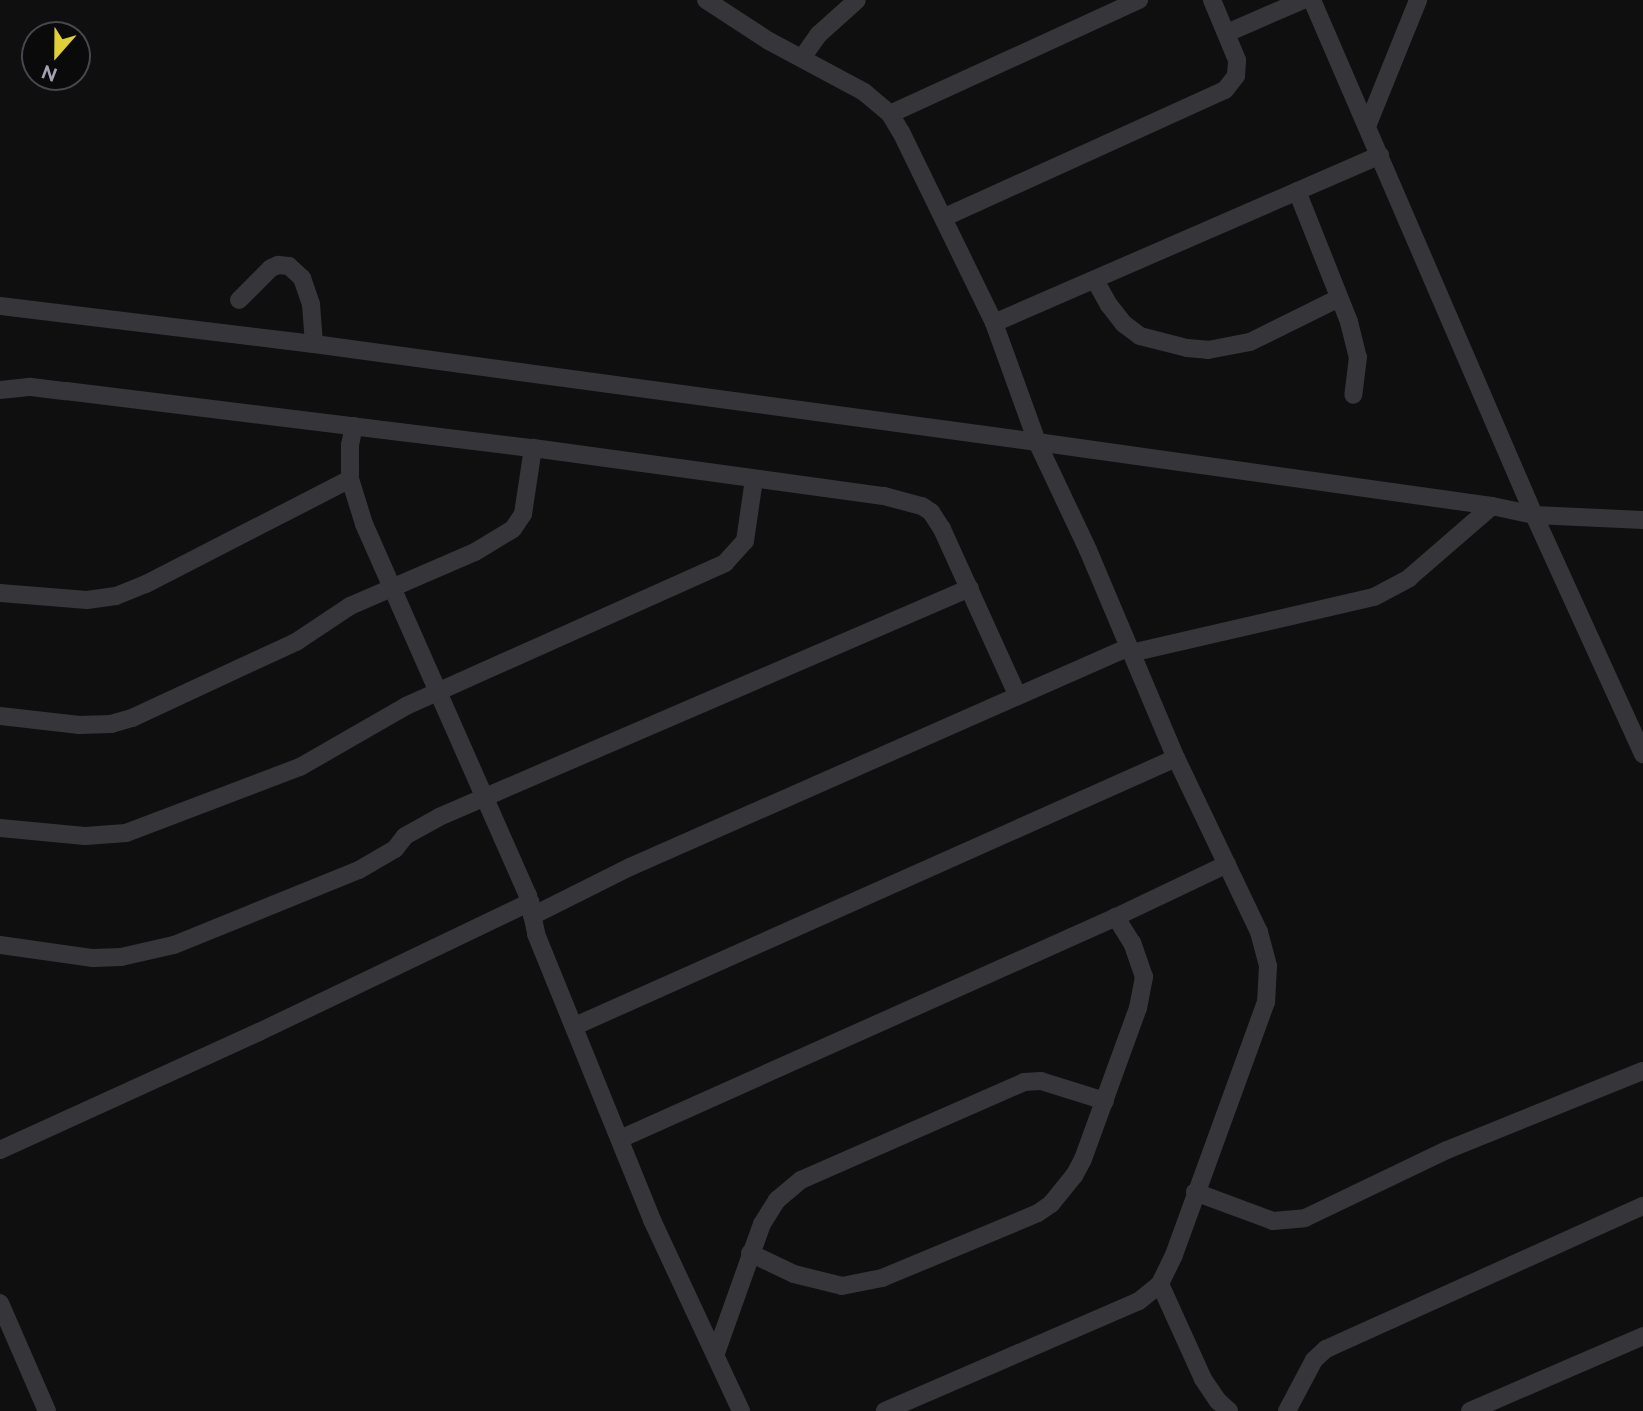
<!DOCTYPE html>
<style>
body{margin:0}
#map{position:relative;width:1643px;height:1411px;overflow:hidden;background:#0f0f10;font-family:Raleway,sans-serif}
div>[style]{position:absolute}
[style*='--x']{left:calc(var(--x)*1px);top:calc(var(--y)*1px);width:calc(var(--w)*1px);rotate:calc(var(--a)*1deg)}
.minor>*{height:18px;margin:-9px;padding:0 9px;transform-origin:9px;border-radius:9px;background:#36363a}
span{translate:-50% -50%;white-space:nowrap;text-align:center;line-height:1.15;-webkit-text-stroke:5px #0a0a0b;paint-order:stroke}
.north{position:absolute;left:21px;top:21px;width:70px;height:70px;box-sizing:border-box;background:#0a0a0b;border:2px solid #47474d;border-radius:50%;rotate:201deg;font-size:19px;font-weight:700;line-height:28px;text-align:center;color:#a2a2b0}
.north::after{content:'';display:block;margin:auto;width:24px;height:32px;background:#dfd038;clip-path:polygon(50% 0,100% 100%,50% 72%,0 100%)}
</style>
<div id="map">
<div class="minor">
<i style="--x:706;--y:0;--w:75;--a:33.1"></i>
<i style="--x:769;--y:41;--w:108;--a:28.2"></i>
<i style="--x:864;--y:92;--w:34;--a:40"></i>
<i style="--x:890;--y:114;--w:21;--a:59"></i>
<i style="--x:901;--y:132;--w:212;--a:64"></i>
<i style="--x:994;--y:323;--w:127;--a:70.1"></i>
<i style="--x:1037;--y:442;--w:119;--a:64.7"></i>
<i style="--x:1088;--y:550;--w:226;--a:67.1"></i>
<i style="--x:1176;--y:758;--w:193;--a:64.5"></i>
<i style="--x:1259;--y:932;--w:35;--a:75"></i>
<i style="--x:1268;--y:966;--w:36;--a:93"></i>
<i style="--x:1266;--y:1002;--w:269;--a:110"></i>
<i style="--x:1174;--y:1255;--w:32;--a:116"></i>
<i style="--x:1160;--y:1284;--w:27;--a:141"></i>
<i style="--x:1139;--y:1301;--w:277;--a:156.6"></i>
<i style="--x:1312;--y:0;--w:561;--a:66.68"></i>
<i style="--x:1534;--y:515;--w:263;--a:65.5"></i>
<i style="--x:1227;--y:33;--w:83;--a:-23.5"></i>
<i style="--x:802;--y:58;--w:28;--a:-55"></i>
<i style="--x:818;--y:35;--w:52;--a:-41.9"></i>
<i style="--x:890;--y:114;--w:274;--a:-24.6"></i>
<i style="--x:1368;--y:124;--w:134;--a:-68"></i>
<i style="--x:1297;--y:191;--w:141;--a:68.3"></i>
<i style="--x:1349;--y:322;--w:36;--a:76"></i>
<i style="--x:1358;--y:357;--w:38;--a:97"></i>
<i style="--x:945;--y:217;--w:307;--a:-24.4"></i>
<i style="--x:1225;--y:90;--w:18;--a:-52"></i>
<i style="--x:1236;--y:76;--w:16;--a:-86"></i>
<i style="--x:1237;--y:60;--w:65;--a:-112.6"></i>
<i style="--x:1095;--y:280;--w:29;--a:61"></i>
<i style="--x:1109;--y:305;--w:24;--a:52"></i>
<i style="--x:1124;--y:324;--w:20;--a:37"></i>
<i style="--x:1140;--y:336;--w:49;--a:14.3"></i>
<i style="--x:1187;--y:348;--w:21;--a:5"></i>
<i style="--x:1208;--y:350;--w:43;--a:-10.8"></i>
<i style="--x:1250;--y:342;--w:99;--a:-26.3"></i>
<i style="--x:239;--y:300;--w:45;--a:-45"></i>
<i style="--x:271;--y:268;--w:8;--a:-23"></i>
<i style="--x:278;--y:265;--w:11;--a:5"></i>
<i style="--x:289;--y:266;--w:18;--a:43"></i>
<i style="--x:302;--y:278;--w:28;--a:71"></i>
<i style="--x:311;--y:304;--w:40;--a:85.7"></i>
<i style="--x:0;--y:306;--w:316;--a:6.9"></i>
<i style="--x:314;--y:344;--w:730;--a:7.72"></i>
<i style="--x:1037;--y:442;--w:459;--a:8"></i>
<i style="--x:1492;--y:506;--w:43;--a:12.1"></i>
<i style="--x:1534;--y:515;--w:109;--a:2.6"></i>
<i style="--x:994;--y:323;--w:421;--a:-23.5"></i>
<i style="--x:0;--y:390;--w:31;--a:-6"></i>
<i style="--x:31;--y:387;--w:35;--a:7"></i>
<i style="--x:66;--y:391;--w:470;--a:7"></i>
<i style="--x:533;--y:448;--w:354;--a:7.8"></i>
<i style="--x:884;--y:496;--w:39;--a:15"></i>
<i style="--x:922;--y:506;--w:11;--a:34"></i>
<i style="--x:931;--y:512;--w:20;--a:57"></i>
<i style="--x:942;--y:529;--w:181;--a:65.6"></i>
<i style="--x:354;--y:426;--w:19;--a:102"></i>
<i style="--x:350;--y:445;--w:34;--a:90"></i>
<i style="--x:350;--y:479;--w:47;--a:72.7"></i>
<i style="--x:364;--y:524;--w:406;--a:66.2"></i>
<i style="--x:528;--y:895;--w:40;--a:78"></i>
<i style="--x:536;--y:934;--w:309;--a:67.9"></i>
<i style="--x:652;--y:1220;--w:211;--a:65"></i>
<i style="--x:0;--y:593;--w:87;--a:4.6"></i>
<i style="--x:87;--y:600;--w:29;--a:-8"></i>
<i style="--x:116;--y:596;--w:32;--a:-22"></i>
<i style="--x:146;--y:584;--w:229;--a:-27.2"></i>
<i style="--x:1131;--y:653;--w:249;--a:-13"></i>
<i style="--x:1374;--y:597;--w:40;--a:-28"></i>
<i style="--x:1409;--y:578;--w:110;--a:-40.9"></i>
<i style="--x:0;--y:716;--w:80;--a:6.5"></i>
<i style="--x:79;--y:725;--w:32;--a:-2"></i>
<i style="--x:111;--y:724;--w:22;--a:-16"></i>
<i style="--x:132;--y:718;--w:181;--a:-24.9"></i>
<i style="--x:296;--y:642;--w:65;--a:-33.7"></i>
<i style="--x:350;--y:606;--w:136;--a:-23.4"></i>
<i style="--x:475;--y:552;--w:44;--a:-31.2"></i>
<i style="--x:513;--y:529;--w:18;--a:-56"></i>
<i style="--x:523;--y:514;--w:67;--a:-81.4"></i>
<i style="--x:0;--y:828;--w:85;--a:5.4"></i>
<i style="--x:85;--y:836;--w:41;--a:-4.2"></i>
<i style="--x:126;--y:833;--w:186;--a:-20.8"></i>
<i style="--x:300;--y:767;--w:122;--a:-29.9"></i>
<i style="--x:406;--y:706;--w:350;--a:-24.1"></i>
<i style="--x:725;--y:563;--w:30;--a:-48"></i>
<i style="--x:745;--y:541;--w:63;--a:-81.7"></i>
<i style="--x:532;--y:916;--w:110;--a:-26.6"></i>
<i style="--x:630;--y:867;--w:545;--a:-23.79"></i>
<i style="--x:0;--y:945;--w:94;--a:8"></i>
<i style="--x:93;--y:958;--w:28;--a:-2"></i>
<i style="--x:121;--y:957;--w:54;--a:-12.8"></i>
<i style="--x:174;--y:945;--w:200;--a:-22.1"></i>
<i style="--x:359;--y:870;--w:42;--a:-30.3"></i>
<i style="--x:395;--y:849;--w:16;--a:-52"></i>
<i style="--x:405;--y:836;--w:39;--a:-29"></i>
<i style="--x:439;--y:817;--w:578;--a:-23.33"></i>
<i style="--x:575;--y:1026;--w:658;--a:-24.03"></i>
<i style="--x:620;--y:1139;--w:543;--a:-24.11"></i>
<i style="--x:1116;--y:917;--w:123;--a:-25.5"></i>
<i style="--x:0;--y:1150;--w:285;--a:-24.5"></i>
<i style="--x:259;--y:1032;--w:301;--a:-25.6"></i>
<i style="--x:1195;--y:1192;--w:83;--a:20.4"></i>
<i style="--x:1273;--y:1221;--w:32;--a:-5"></i>
<i style="--x:1305;--y:1218;--w:157;--a:-25.6"></i>
<i style="--x:1447;--y:1150;--w:211;--a:-22"></i>
<i style="--x:750;--y:1253;--w:49;--a:25.5"></i>
<i style="--x:794;--y:1274;--w:49;--a:14"></i>
<i style="--x:842;--y:1286;--w:41;--a:-11.3"></i>
<i style="--x:882;--y:1278;--w:169;--a:-22.6"></i>
<i style="--x:1038;--y:1213;--w:16;--a:-35"></i>
<i style="--x:1051;--y:1204;--w:36;--a:-51"></i>
<i style="--x:1074;--y:1176;--w:19;--a:-62"></i>
<i style="--x:1083;--y:1159;--w:161;--a:-70"></i>
<i style="--x:1138;--y:1008;--w:32;--a:-79"></i>
<i style="--x:1144;--y:977;--w:36;--a:-109"></i>
<i style="--x:1132;--y:943;--w:31;--a:-122"></i>
<i style="--x:1160;--y:1284;--w:104;--a:65.6"></i>
<i style="--x:1203;--y:1379;--w:27;--a:56"></i>
<i style="--x:1218;--y:1401;--w:15;--a:42"></i>
<i style="--x:0;--y:1303;--w:118;--a:66.5"></i>
<i style="--x:716;--y:1353;--w:137;--a:-70.4"></i>
<i style="--x:762;--y:1224;--w:28;--a:-58"></i>
<i style="--x:777;--y:1200;--w:31;--a:-40"></i>
<i style="--x:801;--y:1180;--w:244;--a:-23.7"></i>
<i style="--x:1024;--y:1082;--w:17;--a:-3"></i>
<i style="--x:1041;--y:1081;--w:67;--a:17.4"></i>
<i style="--x:1287;--y:1411;--w:58;--a:-62.1"></i>
<i style="--x:1314;--y:1360;--w:16;--a:-43"></i>
<i style="--x:1326;--y:1349;--w:348;--a:-24.3"></i>
<i style="--x:1470;--y:1411;--w:189;--a:-23.4"></i>
</div>
<div class="north">N</div>
</div>
